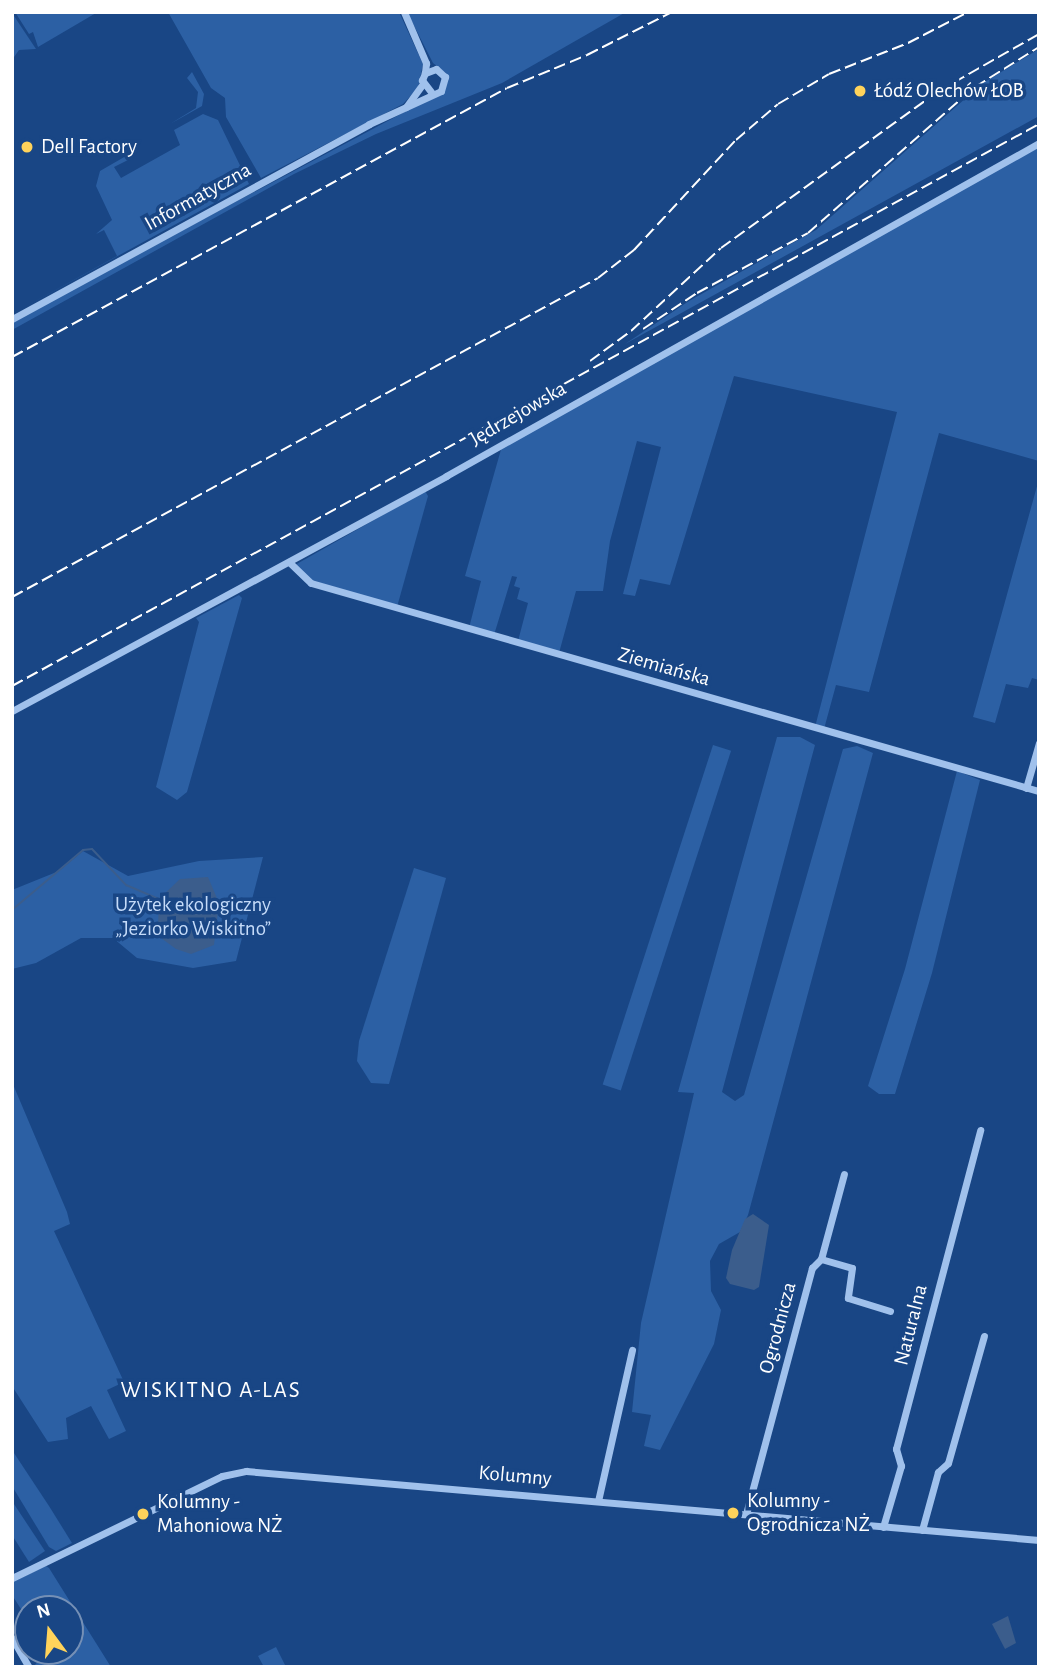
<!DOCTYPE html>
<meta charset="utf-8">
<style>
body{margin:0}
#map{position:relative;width:1051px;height:1679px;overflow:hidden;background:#194685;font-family:"Alegreya Sans",sans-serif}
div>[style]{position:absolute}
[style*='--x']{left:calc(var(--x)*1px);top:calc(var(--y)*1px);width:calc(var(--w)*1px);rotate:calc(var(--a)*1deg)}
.green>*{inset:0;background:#2c60a4;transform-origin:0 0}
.water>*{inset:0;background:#3b5d8c}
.stream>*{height:2px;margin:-1px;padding:0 1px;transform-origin:1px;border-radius:1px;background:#3b5d8c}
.minor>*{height:7px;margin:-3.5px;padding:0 3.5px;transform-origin:3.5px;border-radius:3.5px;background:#a0c1ec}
.rail>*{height:2px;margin-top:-1px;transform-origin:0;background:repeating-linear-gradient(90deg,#fff 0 12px,transparent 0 17px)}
.dots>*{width:19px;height:19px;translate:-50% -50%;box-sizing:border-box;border:4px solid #194685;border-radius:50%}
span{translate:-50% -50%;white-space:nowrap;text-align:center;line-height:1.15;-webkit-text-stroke:7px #194685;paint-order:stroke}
.poi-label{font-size:21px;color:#fff}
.left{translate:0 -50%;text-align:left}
.street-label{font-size:21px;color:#fff}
.park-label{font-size:21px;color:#c5dbf9}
.neighbourhood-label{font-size:23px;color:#fff;letter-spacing:2px}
.frame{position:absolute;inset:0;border:14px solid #fff;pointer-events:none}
.north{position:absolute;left:14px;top:1595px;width:70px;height:70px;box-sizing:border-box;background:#194685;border:2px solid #7590b6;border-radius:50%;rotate:344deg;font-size:19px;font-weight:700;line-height:28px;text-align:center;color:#fff}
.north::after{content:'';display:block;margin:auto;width:24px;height:32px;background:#ffd35b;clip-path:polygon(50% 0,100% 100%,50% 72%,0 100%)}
</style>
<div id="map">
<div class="green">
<i style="clip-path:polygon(15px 12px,95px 12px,96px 13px,38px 47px,33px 32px,29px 34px)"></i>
<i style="clip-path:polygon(168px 12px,399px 12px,423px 64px,418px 88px,403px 104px,261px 178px,226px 117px,225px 98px,211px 88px)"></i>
<i style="clip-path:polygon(407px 12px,626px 12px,502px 83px,376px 134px,294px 174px,12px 330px,12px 321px,444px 91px,447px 74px,433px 63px)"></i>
<i style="clip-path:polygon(12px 13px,36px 49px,19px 50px,12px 60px)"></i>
<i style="clip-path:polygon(1039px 49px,1039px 116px,625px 344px,689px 301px,816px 230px,983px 83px)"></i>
<i style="clip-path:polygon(192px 72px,204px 94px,202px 106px,170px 124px,196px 108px,198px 92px,187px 78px)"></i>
<i style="clip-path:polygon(203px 114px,218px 120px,249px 184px,12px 314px,117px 256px,104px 230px,96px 234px,112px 220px,96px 186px,100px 171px,126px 156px,128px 160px,114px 167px,121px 178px,180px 145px,174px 130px)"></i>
<i style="clip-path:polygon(1039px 145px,1039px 461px,939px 433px,869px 692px,836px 685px,824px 729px,815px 727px,897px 412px,734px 376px,670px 585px,640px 579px,635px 596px,623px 594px,661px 447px,637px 441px,610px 541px,603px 591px,576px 591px,559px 653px,518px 641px,528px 603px,517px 599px,520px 588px,514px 586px,517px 577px,512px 576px,494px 635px,469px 628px,481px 581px,465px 576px,502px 446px)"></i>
<i style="clip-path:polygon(1039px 479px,1039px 680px,1032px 678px,1028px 688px,1006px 684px,995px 723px,973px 717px)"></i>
<i style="clip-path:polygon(425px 491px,428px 496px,397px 607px,312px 582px,295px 565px)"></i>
<i style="clip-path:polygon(239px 595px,242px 598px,187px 792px,177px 800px,156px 787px,199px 622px,196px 618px)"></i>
<i style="clip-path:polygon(777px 737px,800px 737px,815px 745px,722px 1092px,735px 1101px,744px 1095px,843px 749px,857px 746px,873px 753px,748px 1215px,740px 1232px,719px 1244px,710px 1261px,711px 1291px,721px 1310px,714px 1344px,660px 1450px,644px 1446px,651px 1415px,632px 1412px,641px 1323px,694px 1093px,678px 1092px)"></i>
<i style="left:713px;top:745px;width:19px;height:357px;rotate:18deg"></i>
<i style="clip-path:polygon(957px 771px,980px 780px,932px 973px,895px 1094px,879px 1094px,868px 1086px,905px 969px)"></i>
<i style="clip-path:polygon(83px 851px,128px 876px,199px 861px,263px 857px,236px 961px,193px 968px,137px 958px,113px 938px,81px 938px,36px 963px,12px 969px,12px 890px,59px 871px)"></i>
<i style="clip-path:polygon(414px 868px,446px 878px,389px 1084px,371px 1083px,357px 1061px,359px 1041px)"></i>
<i style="clip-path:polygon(12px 1082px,67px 1212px,70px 1224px,54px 1231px,124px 1382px,107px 1390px,126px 1431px,109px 1439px,91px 1406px,66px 1418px,68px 1439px,48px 1442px,12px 1386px)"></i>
<i style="clip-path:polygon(12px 1450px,49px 1506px,72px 1543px,56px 1551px,49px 1547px,12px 1486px)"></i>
<i style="clip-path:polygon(12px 1501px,45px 1551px,29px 1562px,12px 1535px)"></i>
<i style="clip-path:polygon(46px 1566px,49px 1568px,111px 1667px,33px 1667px,48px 1651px,70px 1651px,70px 1609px,28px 1609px,28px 1620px,12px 1595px,12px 1582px)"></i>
<i style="clip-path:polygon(276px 1647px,286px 1667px,264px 1667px,258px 1656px)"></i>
</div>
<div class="water">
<i style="clip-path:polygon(208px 877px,219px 903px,214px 945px,191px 954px,176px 949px,161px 938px,158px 927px,159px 899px,180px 879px)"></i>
<i style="clip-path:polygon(753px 1214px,769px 1225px,759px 1287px,754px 1290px,730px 1284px,726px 1278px,732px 1250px,745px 1219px)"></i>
<i style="clip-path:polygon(1008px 1616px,1016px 1643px,1005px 1649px,992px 1624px)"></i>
</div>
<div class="stream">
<i style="--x:12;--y:910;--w:93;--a:-40.2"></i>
<i style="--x:83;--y:850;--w:9;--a:-6"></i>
<i style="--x:92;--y:849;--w:50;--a:46.6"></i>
<i style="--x:126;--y:885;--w:36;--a:23"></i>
</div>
<div class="minor">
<i style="--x:404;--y:12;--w:56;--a:66.7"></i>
<i style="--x:426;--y:63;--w:9;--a:96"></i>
<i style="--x:406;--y:107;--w:29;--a:-54"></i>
<i style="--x:12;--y:319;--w:407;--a:-28.6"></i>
<i style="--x:369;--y:124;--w:79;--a:-24.6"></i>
<i style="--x:441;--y:91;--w:15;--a:-74"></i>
<i style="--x:445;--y:77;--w:12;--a:-138"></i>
<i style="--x:436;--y:69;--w:12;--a:160"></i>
<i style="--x:425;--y:73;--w:8;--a:113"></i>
<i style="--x:422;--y:80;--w:15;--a:53"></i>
<i style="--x:289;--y:562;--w:30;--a:44"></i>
<i style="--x:311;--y:583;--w:757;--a:15.95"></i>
<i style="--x:12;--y:711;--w:494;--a:-28.4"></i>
<i style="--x:446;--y:476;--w:680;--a:-29.32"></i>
<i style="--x:1026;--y:788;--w:47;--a:-73.9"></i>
<i style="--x:821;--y:1259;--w:32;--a:16"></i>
<i style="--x:852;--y:1268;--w:30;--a:98"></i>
<i style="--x:848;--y:1298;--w:44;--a:17.2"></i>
<i style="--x:598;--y:1501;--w:155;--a:-77.3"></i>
<i style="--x:746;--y:1514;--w:255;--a:-75"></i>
<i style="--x:812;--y:1268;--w:13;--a:-45"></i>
<i style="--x:821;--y:1259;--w:88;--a:-74.9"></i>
<i style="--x:883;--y:1527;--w:64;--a:-73.6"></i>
<i style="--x:901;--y:1466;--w:18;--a:-106"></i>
<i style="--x:896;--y:1449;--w:330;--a:-75.2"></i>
<i style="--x:922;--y:1530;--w:60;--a:-74.6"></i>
<i style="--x:938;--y:1472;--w:13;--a:-42"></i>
<i style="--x:948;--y:1463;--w:132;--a:-74.2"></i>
<i style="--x:12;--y:1578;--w:233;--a:-25.9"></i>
<i style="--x:222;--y:1476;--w:25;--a:-12"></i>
<i style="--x:246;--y:1471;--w:796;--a:4.97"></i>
<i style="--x:12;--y:1638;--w:34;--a:60"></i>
</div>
<div class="rail">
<i style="--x:643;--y:329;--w:65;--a:-33.7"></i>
<i style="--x:697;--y:293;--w:126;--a:-28.4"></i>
<i style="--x:808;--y:233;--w:222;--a:-41.2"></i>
<i style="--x:975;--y:87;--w:75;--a:-32"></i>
<i style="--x:12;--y:357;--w:563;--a:-28.52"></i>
<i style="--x:507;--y:88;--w:87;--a:-22.4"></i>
<i style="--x:587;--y:55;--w:95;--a:-26.8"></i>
<i style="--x:590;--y:361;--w:51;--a:-36.2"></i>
<i style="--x:631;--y:331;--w:122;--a:-42.7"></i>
<i style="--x:721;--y:248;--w:269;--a:-35.8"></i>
<i style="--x:939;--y:91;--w:115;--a:-29.7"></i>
<i style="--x:12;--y:597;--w:667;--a:-28.56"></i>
<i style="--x:598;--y:278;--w:46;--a:-37.9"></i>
<i style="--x:634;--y:250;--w:150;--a:-47.2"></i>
<i style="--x:736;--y:140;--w:55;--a:-40.6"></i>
<i style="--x:778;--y:104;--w:59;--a:-30.5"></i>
<i style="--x:829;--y:74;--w:85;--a:-21.4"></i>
<i style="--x:908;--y:43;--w:68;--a:-27.3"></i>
<i style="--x:12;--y:686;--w:1171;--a:-28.69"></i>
</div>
<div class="dots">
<i style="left:860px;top:91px;background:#ffd35b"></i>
<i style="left:27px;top:147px;background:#ffd35b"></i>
<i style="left:733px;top:1513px;background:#ffd35b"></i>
<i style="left:143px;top:1514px;background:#ffd35b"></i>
</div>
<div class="poi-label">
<span class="left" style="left:874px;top:91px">Łódź Olechów ŁOB</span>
<span class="left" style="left:41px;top:147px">Dell Factory</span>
<span class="left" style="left:747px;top:1513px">Kolumny -<br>Ogrodnicza NŻ</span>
<span class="left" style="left:157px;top:1514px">Kolumny -<br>Mahoniowa NŻ</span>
</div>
<div class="street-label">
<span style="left:198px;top:197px;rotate:-29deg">Informatyczna</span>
<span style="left:518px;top:414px;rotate:-30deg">Jędrzejowska</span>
<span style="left:664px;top:667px;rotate:16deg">Ziemiańska</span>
<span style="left:911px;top:1325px;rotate:-76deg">Naturalna</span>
<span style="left:778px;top:1328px;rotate:-75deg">Ogrodnicza</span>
<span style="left:515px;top:1476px;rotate:5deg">Kolumny</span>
</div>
<div class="park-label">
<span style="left:193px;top:917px">Użytek ekologiczny<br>„Jeziorko Wiskitno”</span>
</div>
<div class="neighbourhood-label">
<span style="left:211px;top:1391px">WISKITNO A-LAS</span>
</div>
<div class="frame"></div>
<div class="north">N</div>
</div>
